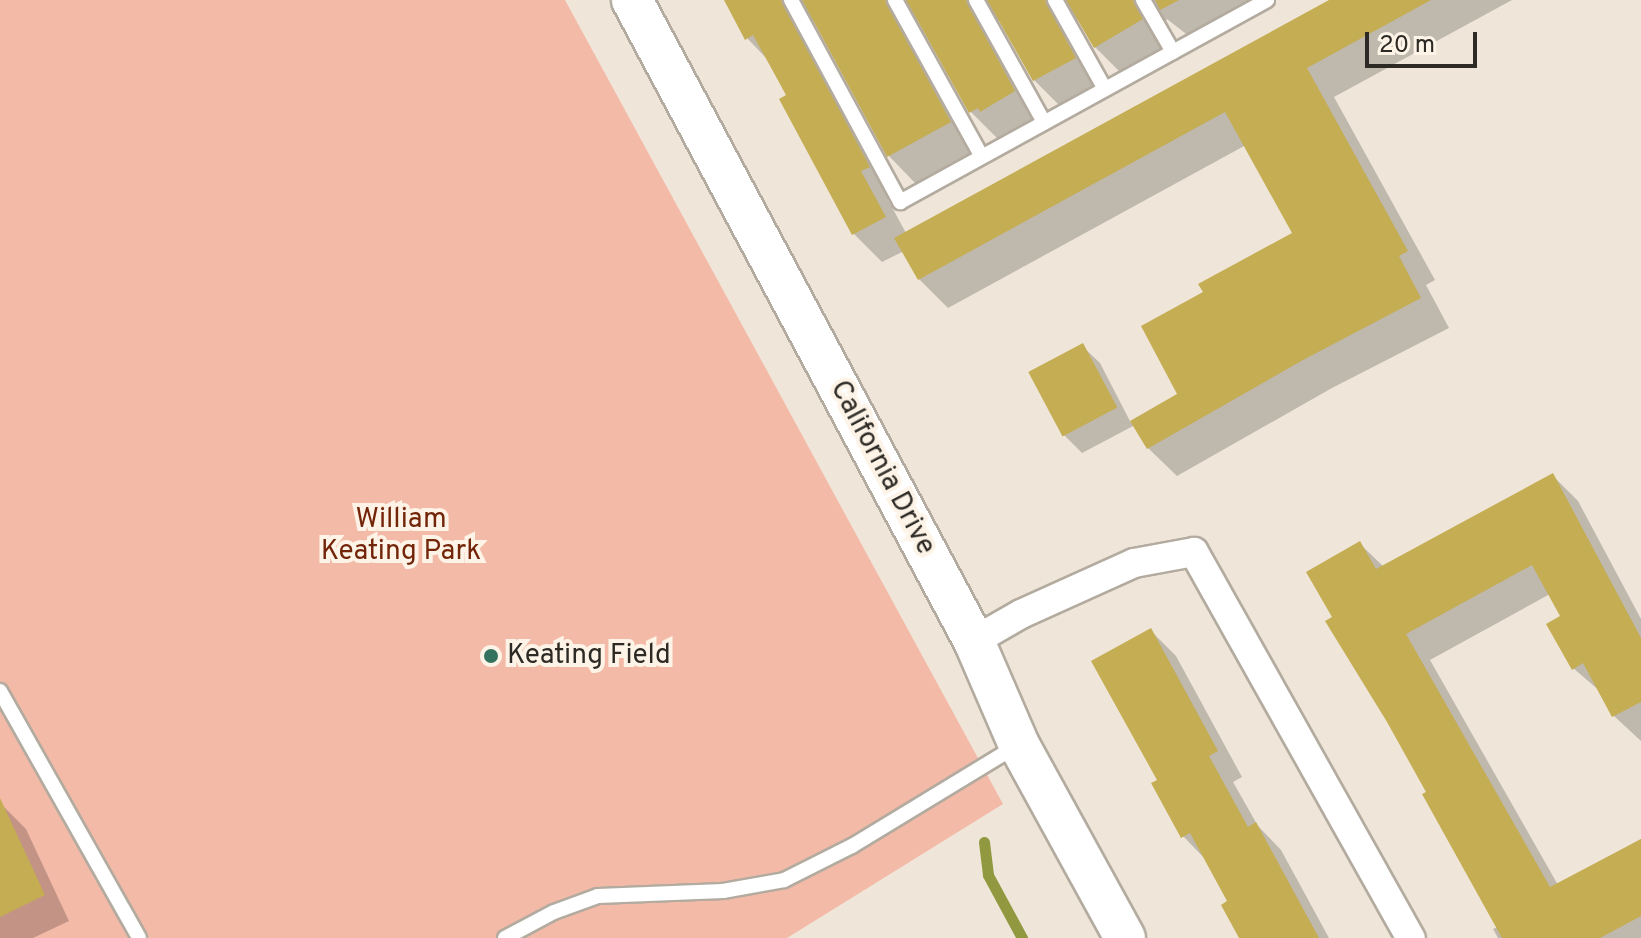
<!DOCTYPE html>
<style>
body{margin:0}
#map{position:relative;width:1641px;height:938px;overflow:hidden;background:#efe6d9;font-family:Overpass,sans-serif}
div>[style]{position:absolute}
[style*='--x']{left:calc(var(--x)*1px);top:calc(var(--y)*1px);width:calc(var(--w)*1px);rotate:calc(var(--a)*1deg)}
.green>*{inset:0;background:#f4baa8}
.shadow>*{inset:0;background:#0003}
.stream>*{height:11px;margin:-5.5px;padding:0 5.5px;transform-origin:5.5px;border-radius:5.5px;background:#919940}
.building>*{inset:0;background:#c4ad52;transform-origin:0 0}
.roads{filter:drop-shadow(2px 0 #b3ab9f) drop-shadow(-2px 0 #b3ab9f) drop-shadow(0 2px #b3ab9f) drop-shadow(0 -2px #b3ab9f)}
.lane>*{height:14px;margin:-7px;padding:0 7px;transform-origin:7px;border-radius:7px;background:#fff}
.street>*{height:28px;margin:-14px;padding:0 14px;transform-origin:14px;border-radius:14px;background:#fff}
.secondary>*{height:40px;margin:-20px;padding:0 20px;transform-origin:20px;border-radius:20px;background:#fff}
.dots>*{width:22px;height:22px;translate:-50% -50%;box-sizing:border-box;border:4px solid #fdf3e7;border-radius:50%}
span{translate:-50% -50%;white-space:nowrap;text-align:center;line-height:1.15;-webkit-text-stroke:8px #fdf3e7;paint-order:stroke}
.street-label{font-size:28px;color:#2d2a25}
.park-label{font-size:28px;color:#732509}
.poi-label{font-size:28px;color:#2d2a25}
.left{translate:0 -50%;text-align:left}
.scale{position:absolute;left:1365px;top:32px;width:112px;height:36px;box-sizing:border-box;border:4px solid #2d2a25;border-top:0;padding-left:10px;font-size:24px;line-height:28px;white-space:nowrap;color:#2d2a25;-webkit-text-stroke:6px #fdf3e7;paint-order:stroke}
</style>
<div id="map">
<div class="green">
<i style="clip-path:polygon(0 0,565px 0,1003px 804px,787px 938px,0 938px)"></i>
</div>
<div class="shadow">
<i style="clip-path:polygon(726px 0,1261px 0,1190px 37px,1167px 19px,1161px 30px,1170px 48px,1124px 76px,1095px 47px,1079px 19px,1074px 25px,1103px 87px,1063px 109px,1034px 80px,1000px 19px,995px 24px,1043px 120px,999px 140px,971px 112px,919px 19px,914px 24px,978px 151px,917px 185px,889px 156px,816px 20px,811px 23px,897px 196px,888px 200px,906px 233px,1333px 0,1512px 0,1334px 97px,1435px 280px,1426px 285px,1449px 328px,1332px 388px,1177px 476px,1148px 448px,1135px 425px,1082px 453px,1064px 435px,1082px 346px,1100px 363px,1131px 423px,1180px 395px,1206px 293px,1295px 234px,1246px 145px,948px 308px,919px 279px,904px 251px,882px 262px,854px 234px,770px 62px,747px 38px)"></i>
<i style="clip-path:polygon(1552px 475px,1578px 501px,1641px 619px,1641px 741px,1614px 716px,1601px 692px,1573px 668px,1563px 617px,1550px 594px,1430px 660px,1558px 885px,1641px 839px,1641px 938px,1498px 938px,1493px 929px,1498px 927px,1335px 618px,1359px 543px,1384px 567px)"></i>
<i style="clip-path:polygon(1150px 630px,1176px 656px,1242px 777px,1233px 782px,1258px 826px,1281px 850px,1329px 938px,1241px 938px,1230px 902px,1208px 862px,1183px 836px,1160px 781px)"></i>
<i style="clip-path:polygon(0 803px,26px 829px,69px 921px,33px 938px,0 938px)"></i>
</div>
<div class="stream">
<i style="--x:984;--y:842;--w:33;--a:83"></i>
<i style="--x:988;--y:875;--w:72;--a:61.6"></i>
</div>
<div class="building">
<i style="clip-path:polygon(724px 0,781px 0,870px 167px,861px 171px,886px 217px,852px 235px,779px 99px,786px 95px,753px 35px,745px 40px)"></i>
<i style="clip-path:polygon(802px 0,885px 0,951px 122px,887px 157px)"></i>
<i style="clip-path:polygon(906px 0,966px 0,1015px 91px,980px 112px,978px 108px,969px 113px)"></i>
<i style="clip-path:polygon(987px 0,1045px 0,1076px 58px,1033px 81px)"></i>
<i style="clip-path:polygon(1066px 0,1133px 0,1143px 19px,1094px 48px)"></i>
<i style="clip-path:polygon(1155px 0,1179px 0,1160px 10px)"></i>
<i style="clip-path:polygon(1329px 0,1431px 0,1307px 68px,1408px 251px,1399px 256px,1421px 298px,1303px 360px,1147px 449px,1130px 421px,1177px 394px,1141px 326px,1203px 292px,1198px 284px,1292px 233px,1225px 112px,918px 280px,894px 238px)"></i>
<i style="left:1083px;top:343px;width:73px;height:62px;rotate:62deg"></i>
<i style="clip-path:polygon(1553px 473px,1641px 638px,1641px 702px,1612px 717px,1583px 663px,1572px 670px,1546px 624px,1560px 616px,1532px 565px,1406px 634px,1550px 887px,1641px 839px,1641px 916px,1600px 938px,1502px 938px,1422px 794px,1426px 792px,1387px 722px,1325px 621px,1332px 617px,1306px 572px,1360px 541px,1376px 569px)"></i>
<i style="clip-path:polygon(1151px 628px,1218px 751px,1209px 756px,1248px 827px,1256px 822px,1319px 938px,1239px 938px,1221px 905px,1227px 901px,1190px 833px,1181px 838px,1151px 783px,1157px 780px,1091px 661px)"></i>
<i style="clip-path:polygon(0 798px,45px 895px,0 917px)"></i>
</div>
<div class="roads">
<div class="lane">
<i style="--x:791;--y:0;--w:230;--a:61.6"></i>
<i style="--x:900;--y:202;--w:419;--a:-28.8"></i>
<i style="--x:895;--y:0;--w:179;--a:61"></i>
<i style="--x:976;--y:0;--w:140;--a:60.9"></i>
<i style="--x:1055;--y:0;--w:102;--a:60.7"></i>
<i style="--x:1143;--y:0;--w:60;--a:60"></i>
<i style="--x:0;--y:691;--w:283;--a:60.6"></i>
<i style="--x:505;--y:938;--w:55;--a:-28"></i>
<i style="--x:554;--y:912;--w:47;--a:-20"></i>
<i style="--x:598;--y:896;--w:125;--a:-2.3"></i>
<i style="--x:723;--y:891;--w:62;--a:-10.2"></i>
<i style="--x:784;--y:880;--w:76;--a:-26.6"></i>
<i style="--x:852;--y:846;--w:194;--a:-31.3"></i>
</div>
<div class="street">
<i style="--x:974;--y:641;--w:54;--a:-29.9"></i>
<i style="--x:1021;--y:614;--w:124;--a:-24.3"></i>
<i style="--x:1134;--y:563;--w:61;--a:-10.4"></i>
<i style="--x:1194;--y:552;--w:443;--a:60.7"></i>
</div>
<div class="secondary">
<i style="--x:632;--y:0;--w:727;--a:61.92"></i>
<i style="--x:974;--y:641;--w:113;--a:66.6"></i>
<i style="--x:1019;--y:745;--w:220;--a:61.2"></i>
</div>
</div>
<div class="dots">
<i style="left:491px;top:656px;background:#347260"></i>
</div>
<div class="street-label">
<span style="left:882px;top:468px;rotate:62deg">California Drive</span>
</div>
<div class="park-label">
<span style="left:401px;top:536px">William<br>Keating Park</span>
</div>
<div class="poi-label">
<span class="left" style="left:507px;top:656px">Keating Field</span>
</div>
<div class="scale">20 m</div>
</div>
